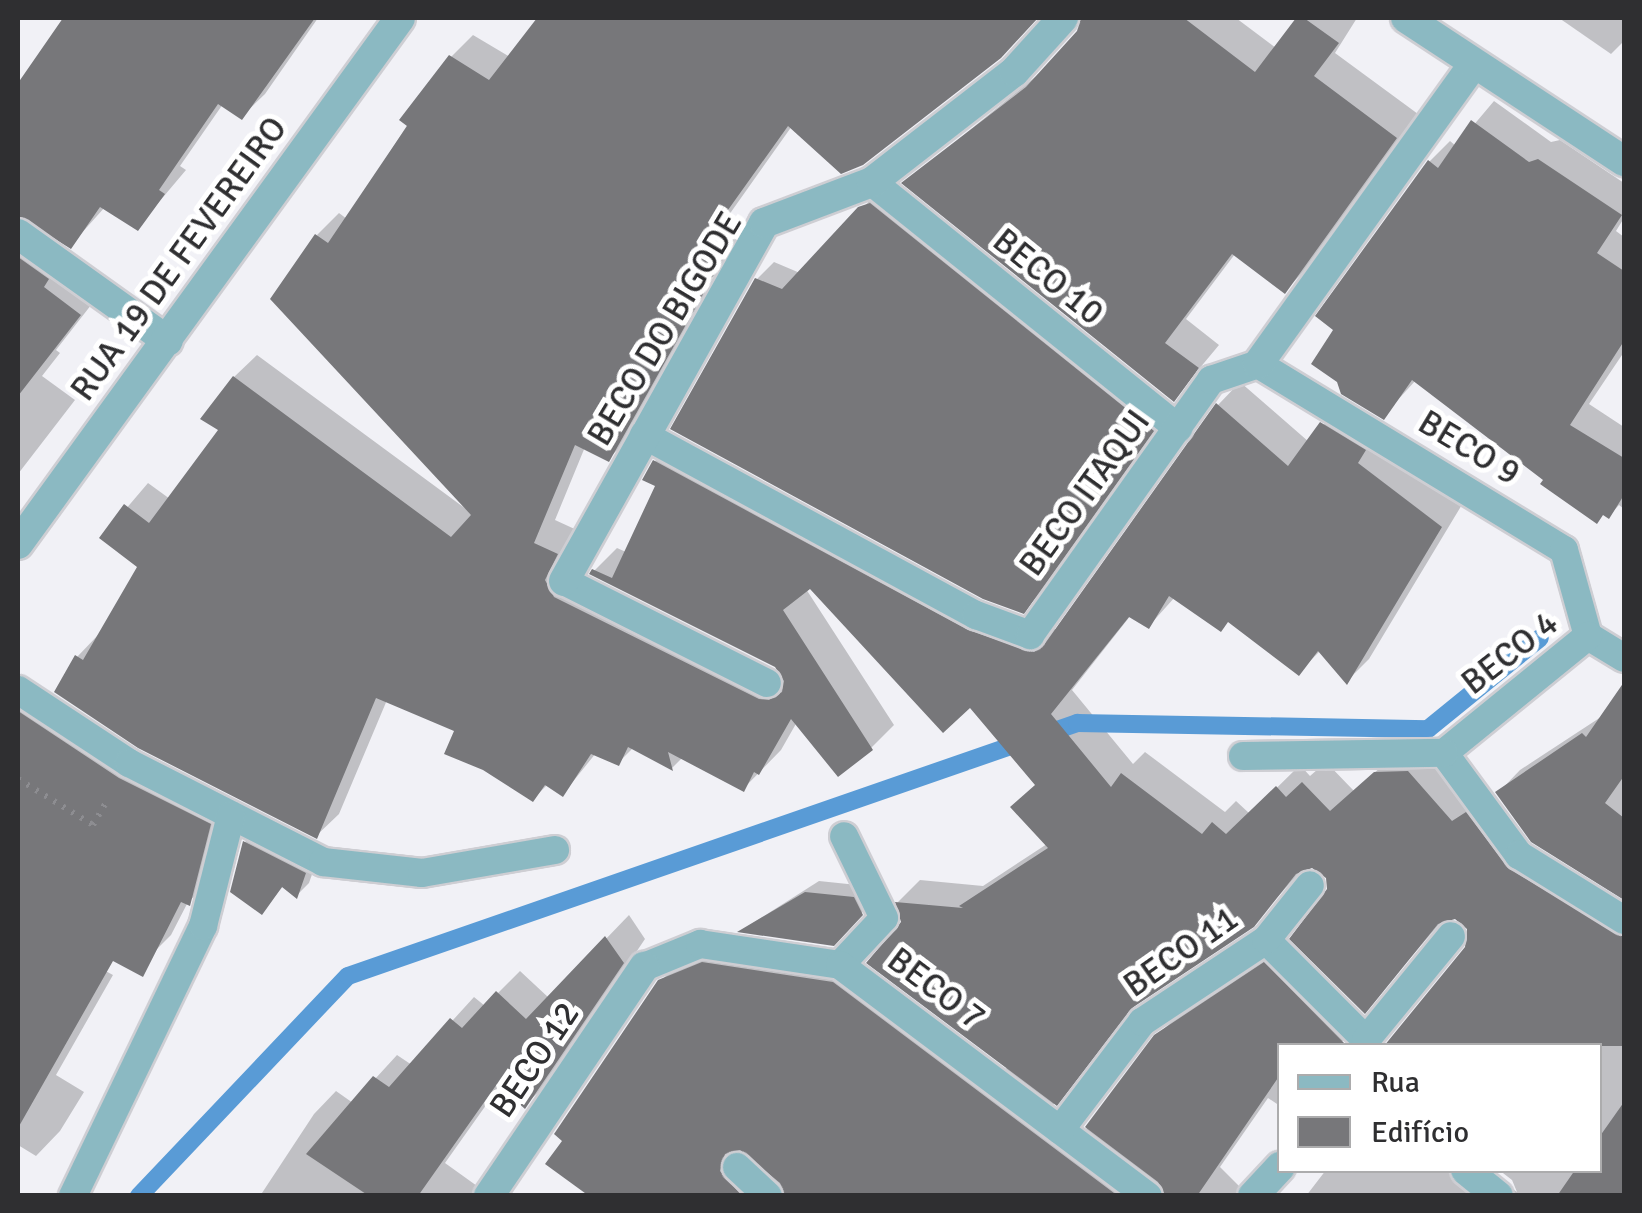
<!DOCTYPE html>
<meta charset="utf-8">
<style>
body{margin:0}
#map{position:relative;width:1642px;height:1213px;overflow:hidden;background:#f1f1f6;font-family:Signika,sans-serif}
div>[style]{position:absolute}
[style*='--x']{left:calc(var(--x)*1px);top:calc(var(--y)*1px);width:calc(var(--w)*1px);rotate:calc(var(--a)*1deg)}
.shadow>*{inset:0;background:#0003}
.stream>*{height:18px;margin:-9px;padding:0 9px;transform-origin:9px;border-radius:9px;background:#599bd6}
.building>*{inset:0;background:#77777a}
.path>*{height:6px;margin-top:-3px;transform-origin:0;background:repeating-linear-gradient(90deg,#8d8d91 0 2.5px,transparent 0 10.5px)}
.roads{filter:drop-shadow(2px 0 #ceced3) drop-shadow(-2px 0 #ceced3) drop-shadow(0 2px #ceced3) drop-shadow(0 -2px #ceced3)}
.service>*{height:28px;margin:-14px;padding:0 14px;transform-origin:14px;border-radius:14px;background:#8bb9c2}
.minor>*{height:30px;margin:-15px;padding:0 15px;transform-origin:15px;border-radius:15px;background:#8bb9c2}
.tertiary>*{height:30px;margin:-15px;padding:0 15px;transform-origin:15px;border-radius:15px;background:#8bb9c2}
span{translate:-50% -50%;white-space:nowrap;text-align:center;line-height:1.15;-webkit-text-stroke:10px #fff;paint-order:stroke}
.street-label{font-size:35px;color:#2f2f31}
.frame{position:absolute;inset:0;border:20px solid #2f2f31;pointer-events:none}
.legend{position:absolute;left:1277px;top:1043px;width:325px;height:130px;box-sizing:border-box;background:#fff;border:2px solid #acacad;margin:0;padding:12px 18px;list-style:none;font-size:30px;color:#2f2f31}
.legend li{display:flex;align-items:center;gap:20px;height:50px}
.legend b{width:50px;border:2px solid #acacad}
</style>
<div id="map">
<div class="shadow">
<i style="clip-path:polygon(66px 18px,318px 18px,265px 94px,241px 117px,223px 104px,180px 166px,186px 170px,137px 228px,105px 207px,71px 245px,23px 212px,29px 225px,102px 291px,56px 350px,60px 353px,42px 376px,75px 400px,18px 474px,18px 87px)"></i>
<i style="clip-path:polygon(540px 18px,1037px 18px,1024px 32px,792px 126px,719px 229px,741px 239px,631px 437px,608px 459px,585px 447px,555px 520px,579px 531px,570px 569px,786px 679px,777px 665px,594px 571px,617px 548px,626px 552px,658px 485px,655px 461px,678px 439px,991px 609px,1058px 630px,1218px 405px,1240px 382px,1309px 442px,1344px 401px,1463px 503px,1369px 659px,1347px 681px,1320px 651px,1299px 672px,1230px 620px,1175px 597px,1149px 626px,1131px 615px,1072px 690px,1133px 764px,1145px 752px,1225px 812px,1236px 801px,1250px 814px,1300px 765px,1310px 776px,1326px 762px,1354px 791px,1400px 750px,1431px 750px,1489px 792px,1532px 848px,1624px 905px,1624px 1196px,1306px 1196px,1326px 1170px,1488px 1170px,1517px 1192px,1512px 1180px,1499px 1170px,1600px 1170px,1600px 1046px,1467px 948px,1470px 928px,1455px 916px,1443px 920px,1365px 1010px,1328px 876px,1314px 865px,1302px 870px,1252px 925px,1141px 998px,1053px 1105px,1086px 1129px,1156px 1037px,1180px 1013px,1287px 942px,1364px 1018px,1338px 1046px,1280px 1046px,1280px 1106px,1268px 1098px,1220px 1167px,1249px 1196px,593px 1196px,660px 982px,683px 958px,727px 941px,856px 960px,1005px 1070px,1008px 1066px,904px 922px,898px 902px,920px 880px,983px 886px,1047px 844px,1037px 783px,970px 705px,811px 586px,806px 589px,894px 725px,871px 748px,797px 722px,781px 750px,743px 789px,683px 757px,672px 768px,634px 747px,618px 763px,596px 753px,563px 794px,548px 784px,533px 799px,457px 730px,387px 700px,339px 814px,316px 836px,77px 657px,99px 634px,140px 566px,102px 537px,148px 483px,170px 499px,222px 430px,234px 377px,257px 355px,466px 509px,317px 235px,339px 213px,347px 219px,451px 57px,473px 35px,510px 57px)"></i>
<i style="clip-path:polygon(1083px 18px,1236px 18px,1276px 48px,1299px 18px,1357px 18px,1335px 53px,1418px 114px,1307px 268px,1285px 291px,1235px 254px,1186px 319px,1219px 345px,1174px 399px,905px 183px,1046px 68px,1080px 31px)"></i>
<i style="clip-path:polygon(1559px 18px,1624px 18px,1624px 41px,1611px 54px)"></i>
<i style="clip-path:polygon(1494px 101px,1551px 142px,1560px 140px,1624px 183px,1624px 218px,1616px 231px,1624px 237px,1624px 352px,1589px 404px,1624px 427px,1624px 509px,1619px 505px,1609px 516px,1547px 480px,1416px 380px,1385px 414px,1429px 162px,1450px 141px,1456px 146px)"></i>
<i style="clip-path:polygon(879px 191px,1169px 413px,1040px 594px,1023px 611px,757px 279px,774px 262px,800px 273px)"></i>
<i style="clip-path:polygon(18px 672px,25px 688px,226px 807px,206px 886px,188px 902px,171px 935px,154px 952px,18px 870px)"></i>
<i style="clip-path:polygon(1624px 690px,1624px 897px,1533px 840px,1498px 793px,1520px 770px,1607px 713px)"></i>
<i style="clip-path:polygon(257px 830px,317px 860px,309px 883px,297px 895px,284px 885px,262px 912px,232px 891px,245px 842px)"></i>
<i style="clip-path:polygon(819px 881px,867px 886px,874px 900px,833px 944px,742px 930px)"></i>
<i style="clip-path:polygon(629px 915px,645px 939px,548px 1083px,525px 1105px,501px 1084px,445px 1163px,491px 1196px,260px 1196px,314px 1114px,336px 1091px,353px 1103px,397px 1055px,412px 1065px,474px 997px,485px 1006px,520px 971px,549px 998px)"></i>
<i style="clip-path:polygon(18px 924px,113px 975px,56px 1075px,84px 1092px,60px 1131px,36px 1156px,18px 1145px)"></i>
</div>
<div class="stream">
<i style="--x:139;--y:1196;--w:303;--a:-46.5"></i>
<i style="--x:348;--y:976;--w:772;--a:-19.14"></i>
<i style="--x:1077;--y:723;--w:351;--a:1"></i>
<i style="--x:1428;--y:729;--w:144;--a:-39.1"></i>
</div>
<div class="building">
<i style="clip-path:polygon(63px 18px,315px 18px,242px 120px,218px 104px,159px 190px,165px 194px,138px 231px,100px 207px,71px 249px,18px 216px,18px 83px)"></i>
<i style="clip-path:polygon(537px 18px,1038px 18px,1001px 58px,863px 165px,841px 174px,788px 126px,698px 252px,721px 262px,609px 462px,575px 445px,534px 543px,558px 554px,545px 580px,554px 597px,759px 699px,769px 700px,782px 692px,784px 681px,775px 667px,589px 574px,592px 569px,612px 578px,655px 486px,642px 480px,653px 460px,968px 630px,1034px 652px,1044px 645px,1216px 403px,1288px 466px,1320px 422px,1366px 450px,1358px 463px,1442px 527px,1347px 685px,1318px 651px,1299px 676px,1228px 622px,1221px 632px,1169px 596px,1149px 629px,1129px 617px,1051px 714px,1111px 787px,1121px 773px,1202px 834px,1212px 822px,1226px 834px,1276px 786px,1286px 797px,1302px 782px,1330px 811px,1374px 772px,1408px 771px,1452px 821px,1466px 812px,1509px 869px,1624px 937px,1624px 1046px,1384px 1046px,1465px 947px,1467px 929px,1455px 919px,1438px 924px,1365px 1014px,1289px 939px,1327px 889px,1326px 878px,1312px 868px,1296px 874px,1254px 927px,1132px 1008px,1057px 1106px,866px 963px,901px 922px,895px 902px,963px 908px,959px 906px,1048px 848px,1010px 807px,1035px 785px,970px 708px,943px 733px,810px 589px,783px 610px,873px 750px,838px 777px,791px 719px,759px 775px,754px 772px,744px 792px,668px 752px,673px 771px,628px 747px,619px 766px,591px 754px,563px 797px,545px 785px,533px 802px,483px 770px,444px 754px,454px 731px,376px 698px,317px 839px,138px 748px,54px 692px,75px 655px,83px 660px,137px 567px,99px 538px,124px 504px,149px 523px,218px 430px,200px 419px,233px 376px,451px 537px,471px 515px,270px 299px,315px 234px,328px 243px,407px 126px,399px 120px,449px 55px,489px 80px)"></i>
<i style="clip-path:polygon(1081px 18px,1184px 18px,1255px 72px,1296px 18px,1304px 18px,1339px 43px,1314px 76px,1397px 138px,1285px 294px,1232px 254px,1165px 343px,1199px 368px,1174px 402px,901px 183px,1026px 87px,1077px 31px)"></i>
<i style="clip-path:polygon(1471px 120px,1529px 162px,1538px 159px,1622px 215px,1597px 253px,1624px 271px,1624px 341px,1570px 425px,1624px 458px,1624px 495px,1609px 519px,1603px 515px,1597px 524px,1540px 484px,1543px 480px,1412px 380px,1384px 420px,1341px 394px,1337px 382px,1311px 364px,1333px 330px,1315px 316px,1428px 160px,1438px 168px)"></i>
<i style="clip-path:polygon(870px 203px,1154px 431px,1024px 614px,983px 599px,670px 429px,755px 278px,782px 289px,858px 207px)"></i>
<i style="clip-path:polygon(18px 257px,49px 279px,44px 287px,81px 315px,18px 396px)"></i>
<i style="clip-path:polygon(1624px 682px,1624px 776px,1605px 803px,1624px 818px,1624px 900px,1531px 842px,1495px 792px,1582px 733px,1586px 737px)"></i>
<i style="clip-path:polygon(18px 711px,119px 778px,211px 824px,190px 906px,181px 902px,143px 977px,113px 961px,18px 1128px)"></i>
<i style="clip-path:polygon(243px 841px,306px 873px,297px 899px,282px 887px,262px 915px,230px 892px)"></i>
<i style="clip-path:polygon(805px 892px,854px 897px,863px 915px,834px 946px,737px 932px)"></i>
<i style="clip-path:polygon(605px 936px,624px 963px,525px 1109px,497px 1084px,418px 1196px,369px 1196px,306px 1154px,373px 1076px,389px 1087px,450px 1018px,462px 1028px,496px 991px,526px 1019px)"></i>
<i style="clip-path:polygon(702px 962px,833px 982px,1118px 1196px,785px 1196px,780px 1183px,740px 1150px,725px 1154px,720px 1171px,742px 1196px,589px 1196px,545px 1164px,562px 1141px,554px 1134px,658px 980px)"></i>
<i style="clip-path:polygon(1264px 962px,1347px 1046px,1280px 1046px,1280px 1075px,1197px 1196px,1165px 1196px,1158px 1182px,1085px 1127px,1154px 1035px)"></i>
<i style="clip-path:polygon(1624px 1102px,1624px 1196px,1557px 1196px,1575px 1170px,1600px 1170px,1600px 1136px)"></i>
</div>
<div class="path">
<i style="--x:18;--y:779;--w:88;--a:31.5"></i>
<i style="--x:93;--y:825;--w:30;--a:-60"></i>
</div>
<div class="roads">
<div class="service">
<i style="--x:872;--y:182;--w:393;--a:38.8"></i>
<i style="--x:644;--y:435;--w:378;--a:28.5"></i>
<i style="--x:976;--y:615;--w:58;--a:20.3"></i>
<i style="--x:1030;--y:635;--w:313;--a:-54.6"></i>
<i style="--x:1211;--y:380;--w:50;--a:-18.8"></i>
<i style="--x:1258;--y:364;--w:358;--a:31.3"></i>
<i style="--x:1564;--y:550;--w:89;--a:74.4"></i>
<i style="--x:564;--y:581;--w:227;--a:26.7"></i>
<i style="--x:1588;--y:636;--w:42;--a:31.4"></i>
<i style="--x:18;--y:690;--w:133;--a:33.3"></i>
<i style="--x:129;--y:763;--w:218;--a:27"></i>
<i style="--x:323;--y:862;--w:100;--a:6.3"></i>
<i style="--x:422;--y:873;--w:135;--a:-9.8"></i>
<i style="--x:1444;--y:753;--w:127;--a:53.7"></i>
<i style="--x:1519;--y:855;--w:123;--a:31.8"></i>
<i style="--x:1444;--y:753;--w:186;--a:-39.1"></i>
<i style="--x:1243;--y:756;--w:201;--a:-0.9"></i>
<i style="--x:1266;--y:940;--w:141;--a:45"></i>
<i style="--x:1366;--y:1040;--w:6;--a:99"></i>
<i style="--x:840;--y:965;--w:64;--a:-46.9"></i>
<i style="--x:884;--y:918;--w:91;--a:-116"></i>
<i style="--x:644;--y:967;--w:61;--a:-22.3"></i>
<i style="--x:700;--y:944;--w:142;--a:8.5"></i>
<i style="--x:840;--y:965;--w:385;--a:36.9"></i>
<i style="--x:1366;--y:1040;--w:134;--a:-50.7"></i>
<i style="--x:1060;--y:1130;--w:136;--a:-52.8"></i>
<i style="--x:1142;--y:1022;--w:149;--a:-33.5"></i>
<i style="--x:1266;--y:940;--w:70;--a:-51.3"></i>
<i style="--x:737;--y:1167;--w:42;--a:43.1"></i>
<i style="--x:73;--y:1196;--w:300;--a:-64.3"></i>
<i style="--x:203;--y:926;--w:114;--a:-75.8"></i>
</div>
<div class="minor">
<i style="--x:18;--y:234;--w:184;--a:35.5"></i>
<i style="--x:1258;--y:364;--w:368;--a:-54.3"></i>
<i style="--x:18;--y:544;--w:650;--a:-54.01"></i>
<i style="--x:564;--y:581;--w:410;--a:-60.8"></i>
<i style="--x:764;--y:223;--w:116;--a:-20.8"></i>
<i style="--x:872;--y:182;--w:180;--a:-37.8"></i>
<i style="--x:1014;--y:72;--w:73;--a:-47.8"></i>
<i style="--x:1466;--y:1170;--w:41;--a:39.1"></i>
<i style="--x:489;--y:1196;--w:277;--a:-55.9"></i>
<i style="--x:1253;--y:1196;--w:40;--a:-47"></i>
</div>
<div class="tertiary">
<i style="--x:1406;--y:18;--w:261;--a:33.3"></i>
</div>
</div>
<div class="street-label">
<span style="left:179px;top:259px;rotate:-54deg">RUA 19 DE FEVEREIRO</span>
<span style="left:1048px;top:277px;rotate:39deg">BECO 10</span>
<span style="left:665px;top:329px;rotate:-59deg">BECO DO BIGODE</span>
<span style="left:1469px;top:448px;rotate:31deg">BECO 9</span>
<span style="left:1085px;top:493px;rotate:-54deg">BECO ITAQUI</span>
<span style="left:1510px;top:653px;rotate:-38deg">BECO 4</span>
<span style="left:1181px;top:952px;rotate:-35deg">BECO 11</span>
<span style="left:936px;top:989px;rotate:37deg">BECO 7</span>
<span style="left:535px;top:1060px;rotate:-56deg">BECO 12</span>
</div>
<div class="frame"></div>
<ul class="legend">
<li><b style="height:12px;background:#8bb9c2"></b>Rua</li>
<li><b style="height:28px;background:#77777a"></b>Edifício</li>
</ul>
</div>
